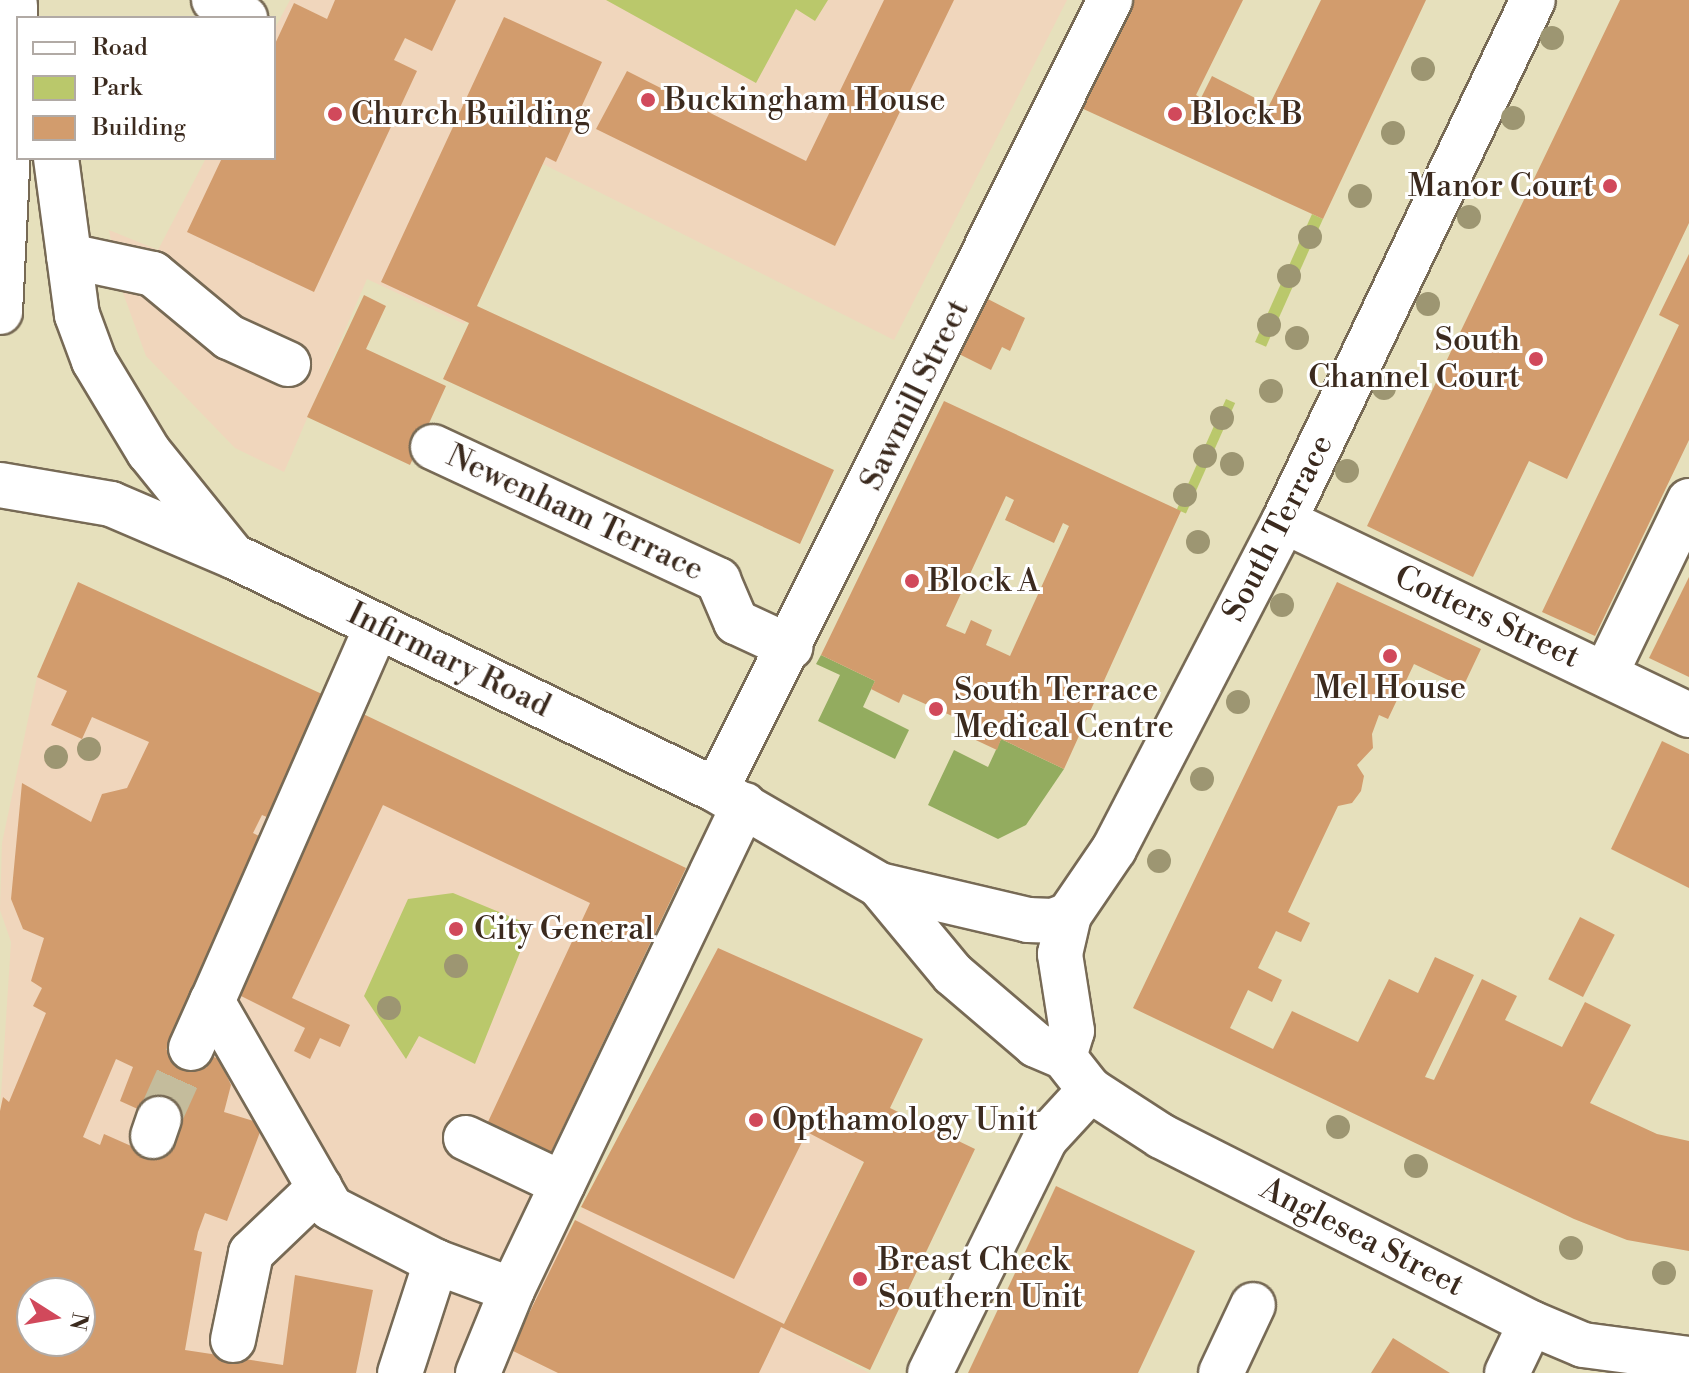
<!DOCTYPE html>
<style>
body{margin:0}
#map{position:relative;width:1689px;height:1373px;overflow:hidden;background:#e6e0bc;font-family:"Libre Bodoni",serif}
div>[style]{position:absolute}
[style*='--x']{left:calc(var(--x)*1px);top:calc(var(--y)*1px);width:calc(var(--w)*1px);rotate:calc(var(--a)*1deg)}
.built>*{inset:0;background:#f0d6bc}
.green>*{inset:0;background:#bac86b;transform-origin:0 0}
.forest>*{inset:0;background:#93ac5f}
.building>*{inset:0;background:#d29c6d;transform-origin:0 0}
.minor-tunnel>*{height:44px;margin-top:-22px;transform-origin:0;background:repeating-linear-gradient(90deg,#c4bc9c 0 44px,transparent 0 66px)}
.roads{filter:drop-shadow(2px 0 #776a55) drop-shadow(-2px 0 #776a55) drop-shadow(0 2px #776a55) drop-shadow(0 -2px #776a55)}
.minor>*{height:44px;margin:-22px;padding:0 22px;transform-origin:22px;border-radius:22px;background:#fff}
.major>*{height:44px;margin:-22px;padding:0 22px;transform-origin:22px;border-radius:22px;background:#fff}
.trees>*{width:24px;height:24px;margin:-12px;border-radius:50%;background:#9d9672}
.dots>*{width:22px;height:22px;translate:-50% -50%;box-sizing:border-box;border:4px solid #fff;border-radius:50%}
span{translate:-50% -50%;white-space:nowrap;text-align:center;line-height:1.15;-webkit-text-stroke:6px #fff;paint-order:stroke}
.poi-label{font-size:32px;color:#3b2a1e}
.left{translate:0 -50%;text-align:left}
.right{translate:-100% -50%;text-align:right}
.street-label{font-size:32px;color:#3b2a1e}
.legend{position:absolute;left:16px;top:16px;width:260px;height:144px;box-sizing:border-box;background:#fff;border:2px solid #b1aaa5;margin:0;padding:10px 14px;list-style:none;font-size:24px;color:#3b2a1e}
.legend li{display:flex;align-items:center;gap:16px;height:40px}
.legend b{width:40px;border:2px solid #b1aaa5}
.north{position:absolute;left:16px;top:1277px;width:80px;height:80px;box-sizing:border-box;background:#fff;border:2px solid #b1aaa5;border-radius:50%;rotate:101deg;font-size:22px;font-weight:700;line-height:32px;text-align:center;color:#3b2a1e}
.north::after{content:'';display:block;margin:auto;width:28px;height:36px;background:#d1495b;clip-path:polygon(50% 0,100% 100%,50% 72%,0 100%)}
</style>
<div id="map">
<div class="built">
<i style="clip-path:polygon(290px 0,1067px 0,894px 340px,543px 164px,464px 324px,367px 279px,284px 472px,235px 448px,146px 356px,119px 282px,109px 230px,158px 250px,206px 158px,274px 158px,274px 30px)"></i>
<i style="clip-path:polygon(evenodd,78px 582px,686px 868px,525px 1208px,571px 1229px,718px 948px,923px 1039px,782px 1327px,869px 1373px,0 1373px,0 1111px,11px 942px,0 910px,2px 843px,37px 677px,78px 582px,32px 1293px,80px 1293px,80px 1341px,32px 1341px,32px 1293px)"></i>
</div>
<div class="green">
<i style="clip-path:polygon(606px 0,828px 0,815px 21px,796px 9px,756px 83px)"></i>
<i style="left:1312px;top:214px;width:12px;height:140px;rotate:24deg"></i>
<i style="left:1226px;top:399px;width:10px;height:121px;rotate:24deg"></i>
<i style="clip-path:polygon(453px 893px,531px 925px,475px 1064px,419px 1036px,406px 1059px,364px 996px,408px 899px)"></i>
</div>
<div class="forest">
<i style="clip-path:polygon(821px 655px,875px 681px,863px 707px,909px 730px,895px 759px,818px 721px,840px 675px,816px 664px)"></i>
<i style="clip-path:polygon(1001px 739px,1064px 769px,1026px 825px,998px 839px,928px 805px,954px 750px,988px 767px)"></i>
</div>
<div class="building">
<i style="clip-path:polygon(335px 0,456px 0,432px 51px,405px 38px,394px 60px,417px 71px,314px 292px,187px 232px,222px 158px,274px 158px,274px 46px,294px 3px,327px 19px)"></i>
<i style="clip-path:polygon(884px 0,954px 0,835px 246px,596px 129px,627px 71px,806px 161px)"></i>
<i style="clip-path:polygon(1133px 0,1243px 0,1196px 95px,1201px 98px,1212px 76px,1261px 101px,1250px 122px,1259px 126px,1321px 0,1426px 0,1323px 219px,1079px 107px)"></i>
<i style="clip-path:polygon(1620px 0,1689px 0,1689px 223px,1567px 479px,1529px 461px,1473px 577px,1367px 526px)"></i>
<i style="clip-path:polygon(504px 17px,602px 62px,556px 162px,546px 157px,477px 306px,834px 470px,800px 544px,443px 379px,469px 323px,381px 282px)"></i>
<i style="clip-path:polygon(1689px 254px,1689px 440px,1595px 636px,1542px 612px,1679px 325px,1659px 315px)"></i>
<i style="clip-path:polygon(364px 295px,386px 306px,366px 349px,446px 386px,410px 465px,307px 417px)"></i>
<i style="clip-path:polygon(984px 297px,1025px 318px,1010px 351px,1002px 347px,991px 370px,957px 353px)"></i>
<i style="clip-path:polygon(evenodd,944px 401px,1181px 511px,1064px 769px,1001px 739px,997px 750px,965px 735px,970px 724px,903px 694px,899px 703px,871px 689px,875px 681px,821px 655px,944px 401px,1006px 496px,1014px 500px,1005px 520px,1054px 543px,1063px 523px,1069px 526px,1010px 656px,986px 645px,992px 630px,971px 620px,965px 634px,946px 626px,1006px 496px)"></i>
<i style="clip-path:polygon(1689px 577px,1689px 677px,1649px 658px)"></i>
<i style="clip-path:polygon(evenodd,78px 582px,335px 700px,279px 822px,262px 815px,253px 833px,271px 842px,191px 1048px,219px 1059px,231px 1085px,224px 1112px,263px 1124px,227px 1221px,205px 1213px,198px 1232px,194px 1250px,202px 1252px,185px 1350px,283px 1365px,295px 1275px,373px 1290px,356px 1373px,0 1373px,0 1111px,3px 1097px,9px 1102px,46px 1013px,33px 1006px,42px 988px,31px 981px,44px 938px,23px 929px,11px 899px,22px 783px,91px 822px,102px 794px,127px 788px,149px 742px,92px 717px,82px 739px,51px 725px,67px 691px,37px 677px,78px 582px,116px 1059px,133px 1067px,120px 1101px,171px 1124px,156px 1157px,104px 1134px,100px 1145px,83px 1137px,116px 1059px,78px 582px,32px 1293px,80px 1293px,80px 1341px,32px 1341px,32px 1293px)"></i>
<i style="clip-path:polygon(1337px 582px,1481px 649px,1463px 687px,1414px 664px,1388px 719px,1379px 715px,1372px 734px,1373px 748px,1357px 765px,1364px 776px,1361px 791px,1352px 803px,1338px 806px,1288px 912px,1310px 923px,1301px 942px,1276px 931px,1258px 968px,1282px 980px,1272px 1002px,1248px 990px,1230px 1028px,1273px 1049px,1292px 1011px,1358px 1042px,1389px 979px,1418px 993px,1435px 957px,1474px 975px,1425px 1077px,1434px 1080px,1482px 979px,1517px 996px,1505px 1020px,1562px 1047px,1585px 1002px,1631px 1025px,1590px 1103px,1657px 1134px,1689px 1141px,1689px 1251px,1627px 1240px,1574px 1219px,1133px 1008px)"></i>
<i style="clip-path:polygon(359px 712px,686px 868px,550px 1154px,487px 1124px,590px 903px,383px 805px,292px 998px,350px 1025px,340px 1047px,320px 1038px,310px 1059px,294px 1051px,305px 1028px,227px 989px)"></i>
<i style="clip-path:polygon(1662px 741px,1689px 754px,1689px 888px,1611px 849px)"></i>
<i style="left:1580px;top:917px;width:39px;height:70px;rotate:27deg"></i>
<i style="clip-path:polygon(718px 948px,923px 1039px,890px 1108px,975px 1149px,870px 1370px,781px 1327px,759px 1373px,558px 1373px,511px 1350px,575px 1220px,784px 1324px,864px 1162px,807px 1132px,734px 1279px,581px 1207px)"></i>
<i style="clip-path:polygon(1056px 1186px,1195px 1251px,1138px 1373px,968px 1373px)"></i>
<i style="clip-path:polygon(1393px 1338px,1450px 1373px,1371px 1373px)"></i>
</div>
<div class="minor-tunnel">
<i style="--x:159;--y:1119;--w:78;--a:-65.7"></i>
</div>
<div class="roads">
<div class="minor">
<i style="--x:214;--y:0;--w:36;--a:30"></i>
<i style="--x:56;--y:158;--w:158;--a:82.4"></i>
<i style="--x:77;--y:315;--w:49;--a:69.7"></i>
<i style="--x:94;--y:361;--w:106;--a:58.9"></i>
<i style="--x:149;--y:452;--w:134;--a:51.1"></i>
<i style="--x:69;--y:256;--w:86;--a:12.1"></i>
<i style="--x:153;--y:274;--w:99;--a:39.7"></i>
<i style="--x:229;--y:337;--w:65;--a:24.6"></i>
<i style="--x:0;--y:312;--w:308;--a:-87.2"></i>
<i style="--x:433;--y:447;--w:315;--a:25"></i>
<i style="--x:718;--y:580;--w:46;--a:66.8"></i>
<i style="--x:736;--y:622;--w:60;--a:24.8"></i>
<i style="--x:1284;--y:521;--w:449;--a:25.6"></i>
<i style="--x:377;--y:626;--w:410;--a:113.7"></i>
<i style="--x:212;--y:1001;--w:239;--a:60.1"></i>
<i style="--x:331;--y:1208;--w:118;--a:27.2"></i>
<i style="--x:436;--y:1262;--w:81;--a:20.2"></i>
<i style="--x:512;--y:1290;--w:538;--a:-64.44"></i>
<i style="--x:1606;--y:673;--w:191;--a:-64.2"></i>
<i style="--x:716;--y:790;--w:883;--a:-63.49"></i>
<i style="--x:191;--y:1048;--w:51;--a:-65.9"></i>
<i style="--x:153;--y:1136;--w:18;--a:-71"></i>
<i style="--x:466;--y:1138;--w:107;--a:25.4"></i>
<i style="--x:233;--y:1340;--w:89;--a:-78.3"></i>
<i style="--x:251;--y:1253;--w:95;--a:-43.7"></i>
<i style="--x:400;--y:1373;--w:117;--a:-72"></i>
<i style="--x:478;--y:1373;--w:90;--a:-67.7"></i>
<i style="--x:930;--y:1373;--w:261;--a:-63.8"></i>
<i style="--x:1045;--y:1139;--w:67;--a:-47.4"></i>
<i style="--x:1221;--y:1373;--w:75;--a:-64.8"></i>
<i style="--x:1507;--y:1373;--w:55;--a:-64.4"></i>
</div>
<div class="major">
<i style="--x:0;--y:485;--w:113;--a:9.7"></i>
<i style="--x:111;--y:504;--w:133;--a:23.1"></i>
<i style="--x:233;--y:556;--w:537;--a:25.85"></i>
<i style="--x:716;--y:790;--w:189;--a:30.2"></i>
<i style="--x:879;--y:885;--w:153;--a:13.2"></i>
<i style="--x:1028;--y:920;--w:25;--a:2"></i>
<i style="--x:1053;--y:921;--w:17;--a:-21"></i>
<i style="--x:879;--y:885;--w:116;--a:50.3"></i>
<i style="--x:953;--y:974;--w:109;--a:40.5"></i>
<i style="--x:1036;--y:1045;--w:30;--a:23"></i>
<i style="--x:1064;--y:1057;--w:27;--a:-73"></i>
<i style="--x:1072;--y:1031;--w:78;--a:-98.9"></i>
<i style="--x:1060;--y:954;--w:40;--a:-77"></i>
<i style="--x:1069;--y:915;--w:80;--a:-55.7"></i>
<i style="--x:1114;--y:849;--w:369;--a:-62.6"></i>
<i style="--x:1284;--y:521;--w:577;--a:-64.46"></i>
<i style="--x:1064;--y:1057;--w:42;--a:51.8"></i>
<i style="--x:1090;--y:1090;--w:85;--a:32.9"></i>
<i style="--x:1161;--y:1136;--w:415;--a:26.8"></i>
<i style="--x:1531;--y:1323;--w:56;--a:22.9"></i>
<i style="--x:1583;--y:1345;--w:107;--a:7.5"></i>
</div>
</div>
<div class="trees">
<i style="left:1552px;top:38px"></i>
<i style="left:1423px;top:69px"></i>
<i style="left:1513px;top:118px"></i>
<i style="left:1393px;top:133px"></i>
<i style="left:1360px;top:196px"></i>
<i style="left:1469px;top:217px"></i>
<i style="left:1310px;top:237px"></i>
<i style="left:1289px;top:276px"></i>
<i style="left:1428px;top:304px"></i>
<i style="left:1269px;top:325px"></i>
<i style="left:1297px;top:338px"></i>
<i style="left:1384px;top:388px"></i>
<i style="left:1271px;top:391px"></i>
<i style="left:1222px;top:418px"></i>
<i style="left:1205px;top:456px"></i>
<i style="left:1232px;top:464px"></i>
<i style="left:1347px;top:471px"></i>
<i style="left:1185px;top:495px"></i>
<i style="left:1198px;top:542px"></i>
<i style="left:1282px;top:605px"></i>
<i style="left:1238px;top:702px"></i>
<i style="left:89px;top:749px"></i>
<i style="left:56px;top:757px"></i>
<i style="left:1202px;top:779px"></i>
<i style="left:1159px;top:861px"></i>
<i style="left:456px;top:966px"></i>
<i style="left:389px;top:1008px"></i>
<i style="left:1338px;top:1127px"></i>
<i style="left:1416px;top:1166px"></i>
<i style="left:1571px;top:1248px"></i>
<i style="left:1664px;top:1273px"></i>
</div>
<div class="dots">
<i style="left:648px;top:100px;background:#d1495b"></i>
<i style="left:335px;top:114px;background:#d1495b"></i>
<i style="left:1175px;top:114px;background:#d1495b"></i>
<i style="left:1610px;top:186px;background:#d1495b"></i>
<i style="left:1536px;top:359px;background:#d1495b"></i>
<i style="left:912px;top:581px;background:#d1495b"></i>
<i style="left:1390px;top:656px;background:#d1495b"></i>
<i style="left:936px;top:709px;background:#d1495b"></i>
<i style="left:456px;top:929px;background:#d1495b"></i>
<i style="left:756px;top:1120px;background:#d1495b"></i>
<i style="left:860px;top:1279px;background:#d1495b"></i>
</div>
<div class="poi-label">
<span class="left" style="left:664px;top:100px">Buckingham House</span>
<span class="left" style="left:351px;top:114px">Church Building</span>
<span class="left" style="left:1191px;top:114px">Block B</span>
<span class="right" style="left:1594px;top:186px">Manor Court</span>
<span class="right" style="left:1520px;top:359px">South<br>Channel Court</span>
<span class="left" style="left:928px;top:581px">Block A</span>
<span style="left:1390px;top:688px">Mel House</span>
<span class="left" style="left:954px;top:709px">South Terrace<br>Medical Centre</span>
<span class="left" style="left:474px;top:929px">City General</span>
<span class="left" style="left:772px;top:1120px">Opthamology Unit</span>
<span class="left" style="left:878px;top:1279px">Breast Check<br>Southern Unit</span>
</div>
<div class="street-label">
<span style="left:915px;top:395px;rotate:-64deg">Sawmill Street</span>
<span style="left:575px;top:513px;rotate:25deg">Newenham Terrace</span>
<span style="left:1278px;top:528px;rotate:-63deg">South Terrace</span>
<span style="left:1487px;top:617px;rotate:25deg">Cotters Street</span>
<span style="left:449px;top:660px;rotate:26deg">Infirmary Road</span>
<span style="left:1362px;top:1237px;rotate:27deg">Anglesea Street</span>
</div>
<ul class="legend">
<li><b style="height:10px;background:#fff"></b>Road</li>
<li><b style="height:22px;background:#bac86b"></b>Park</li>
<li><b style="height:22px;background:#d29c6d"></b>Building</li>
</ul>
<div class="north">N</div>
</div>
